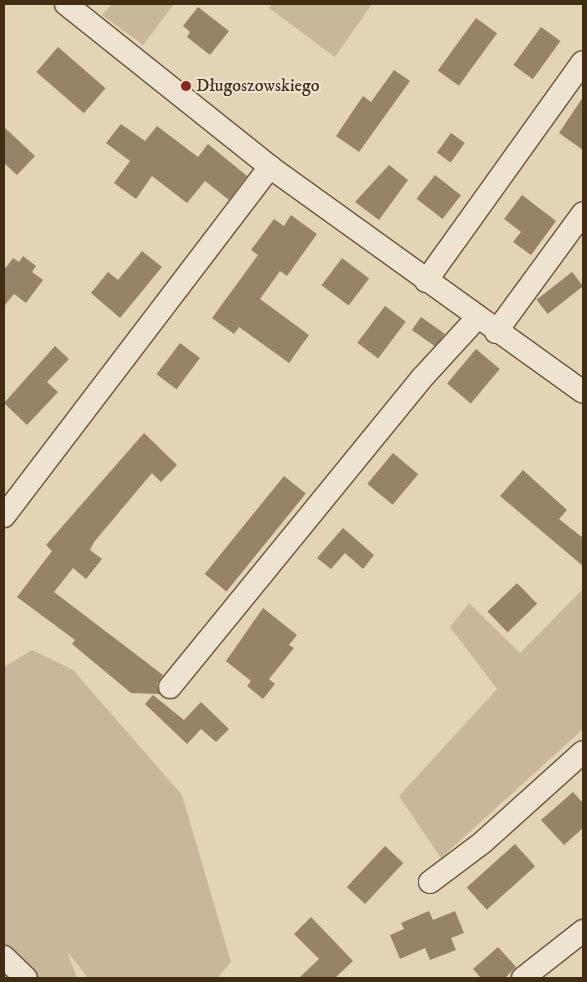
<!DOCTYPE html>
<meta charset="utf-8">
<style>
body{margin:0}
#map{position:relative;width:587px;height:982px;overflow:hidden;background:#e4d4b6;font-family:"IM FELL DW Pica",serif}
div>[style]{position:absolute}
[style*='--x']{left:calc(var(--x)*1px);top:calc(var(--y)*1px);width:calc(var(--w)*1px);rotate:calc(var(--a)*1deg)}
.green>*{inset:0;background:#c8b79a}
.building>*{inset:0;background:#968368;transform-origin:0 0}
.roads{filter:drop-shadow(1px 0 #6a563c) drop-shadow(-1px 0 #6a563c) drop-shadow(0 1px #6a563c) drop-shadow(0 -1px #6a563c)}
.minor>*{height:22px;margin:-11px;padding:0 11px;transform-origin:11px;border-radius:11px;background:#ede3d0}
.dots>*{width:14px;height:14px;translate:-50% -50%;box-sizing:border-box;border:2px solid #ede3d0;border-radius:50%}
span{translate:-50% -50%;white-space:nowrap;text-align:center;line-height:1.15;-webkit-text-stroke:4px #ede3d0;paint-order:stroke}
.poi-label{font-size:18px;color:#422c14}
.left{translate:0 -50%;text-align:left}
.frame{position:absolute;inset:0;border:5px solid #422c14;pointer-events:none}
</style>
<div id="map">
<div class="green">
<i style="clip-path:polygon(112px 4px,174px 4px,143px 45px,102px 15px)"></i>
<i style="clip-path:polygon(272px 4px,372px 4px,335px 57px,269px 8px)"></i>
<i style="clip-path:polygon(583px 589px,583px 729px,441px 858px,399px 796px,497px 689px,450px 627px,469px 603px,520px 653px)"></i>
<i style="clip-path:polygon(32px 650px,73px 670px,182px 795px,231px 962px,217px 978px,88px 978px,67px 951px,77px 978px,4px 978px,4px 667px)"></i>
</div>
<div class="building">
<i style="clip-path:polygon(198px 7px,229px 31px,210px 55px,187px 37px,190px 32px,183px 26px)"></i>
<i style="left:476px;top:18px;width:26px;height:65px;rotate:36deg"></i>
<i style="left:541px;top:27px;width:24px;height:47px;rotate:36deg"></i>
<i style="left:58px;top:47px;width:63px;height:33px;rotate:41deg"></i>
<i style="clip-path:polygon(394px 70px,410px 81px,359px 152px,336px 136px,363px 96px,371px 102px)"></i>
<i style="clip-path:polygon(583px 97px,583px 150px,559px 133px)"></i>
<i style="clip-path:polygon(121px 124px,145px 141px,157px 126px,198px 157px,208px 144px,247px 176px,229px 200px,205px 181px,187px 203px,152px 176px,136px 199px,114px 183px,130px 161px,106px 143px)"></i>
<i style="clip-path:polygon(4px 127px,35px 156px,17px 175px,4px 163px)"></i>
<i style="left:451px;top:133px;width:17px;height:24px;rotate:36deg"></i>
<i style="clip-path:polygon(389px 165px,408px 180px,379px 220px,355px 202px)"></i>
<i style="left:435px;top:175px;width:33px;height:30px;rotate:38deg"></i>
<i style="clip-path:polygon(522px 195px,556px 221px,531px 255px,513px 242px,521px 232px,504px 219px)"></i>
<i style="clip-path:polygon(291px 215px,317px 234px,287px 276px,280px 271px,260px 299px,309px 335px,289px 363px,239px 327px,234px 334px,212px 318px,258px 255px,251px 250px,274px 219px,284px 226px)"></i>
<i style="clip-path:polygon(142px 251px,162px 267px,120px 318px,91px 293px,108px 272px,118px 280px)"></i>
<i style="clip-path:polygon(23px 256px,36px 266px,32px 272px,43px 280px,26px 303px,14px 294px,4px 306px,4px 270px,13px 258px,19px 262px)"></i>
<i style="left:342px;top:258px;width:34px;height:34px;rotate:37deg"></i>
<i style="left:572px;top:272px;width:18px;height:45px;rotate:52deg"></i>
<i style="left:385px;top:306px;width:26px;height:46px;rotate:37deg"></i>
<i style="left:421px;top:317px;width:29px;height:16px;rotate:35deg"></i>
<i style="left:180px;top:343px;width:25px;height:39px;rotate:37deg"></i>
<i style="clip-path:polygon(55px 346px,69px 359px,47px 382px,58px 392px,27px 425px,4px 403px)"></i>
<i style="left:476px;top:349px;width:31px;height:45px;rotate:40deg"></i>
<i style="clip-path:polygon(144px 433px,177px 465px,161px 482px,152px 473px,94px 542px,90px 550px,102px 559px,86px 579px,73px 568px,54px 592px,163px 675px,157px 684px,160px 694px,131px 693px,72px 644px,75px 640px,17px 597px,52px 551px,46px 545px)"></i>
<i style="left:393px;top:453px;width:33px;height:40px;rotate:40deg"></i>
<i style="clip-path:polygon(523px 470px,567px 510px,559px 519px,583px 538px,583px 566px,500px 496px)"></i>
<i style="left:284px;top:476px;width:28px;height:126px;rotate:39deg"></i>
<i style="clip-path:polygon(343px 528px,374px 555px,363px 569px,345px 553px,331px 569px,317px 558px)"></i>
<i style="left:517px;top:583px;width:29px;height:41px;rotate:46deg"></i>
<i style="clip-path:polygon(263px 608px,297px 635px,289px 645px,294px 648px,269px 679px,275px 684px,263px 699px,247px 686px,251px 681px,226px 661px)"></i>
<i style="clip-path:polygon(153px 695px,184px 720px,201px 702px,229px 729px,216px 742px,201px 729px,187px 744px,145px 704px)"></i>
<i style="clip-path:polygon(573px 792px,583px 803px,583px 828px,564px 845px,541px 820px)"></i>
<i style="left:515px;top:844px;width:30px;height:65px;rotate:48deg"></i>
<i style="left:385px;top:846px;width:25px;height:56px;rotate:43deg"></i>
<i style="clip-path:polygon(429px 911px,433px 920px,455px 911px,464px 933px,451px 938px,456px 950px,430px 960px,425px 948px,400px 959px,390px 935px,404px 929px,401px 923px)"></i>
<i style="clip-path:polygon(311px 917px,353px 961px,335px 978px,299px 978px,319px 959px,294px 934px)"></i>
<i style="clip-path:polygon(498px 947px,516px 967px,505px 978px,481px 978px,473px 969px)"></i>
</div>
<div class="roads">
<div class="minor">
<i style="--x:66;--y:4;--w:261;--a:38.6"></i>
<i style="--x:270;--y:167;--w:385;--a:35.7"></i>
<i style="--x:426;--y:281;--w:269;--a:-54.4"></i>
<i style="--x:496;--y:332;--w:147;--a:-53.8"></i>
<i style="--x:4;--y:516;--w:439;--a:-52.7"></i>
<i style="--x:170;--y:687;--w:399;--a:-50.8"></i>
<i style="--x:422;--y:378;--w:81;--a:-47.5"></i>
<i style="--x:430;--y:882;--w:65;--a:-36.9"></i>
<i style="--x:482;--y:843;--w:136;--a:-42"></i>
<i style="--x:4;--y:957;--w:30;--a:44"></i>
<i style="--x:523;--y:978;--w:76;--a:-38.1"></i>
</div>
</div>
<div class="dots">
<i style="left:186px;top:86px;background:#8f2418"></i>
</div>
<div class="poi-label">
<span class="left" style="left:196px;top:86px">Długoszowskiego</span>
</div>
<div class="frame"></div>
</div>
